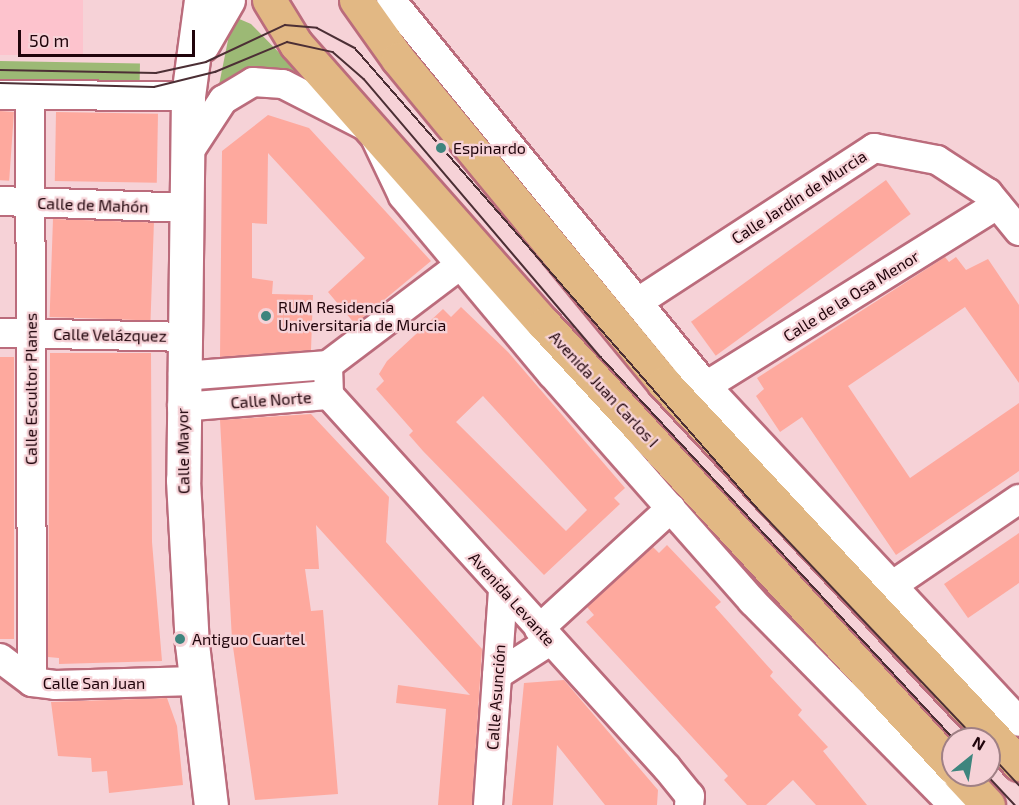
<!DOCTYPE html>
<meta charset="utf-8">
<style>
body{margin:0}
#map{position:relative;width:1019px;height:805px;overflow:hidden;background:#f6d2d7;font-family:"Exo 2",sans-serif}
div>[style]{position:absolute}
[style*='--x']{left:calc(var(--x)*1px);top:calc(var(--y)*1px);width:calc(var(--w)*1px);rotate:calc(var(--a)*1deg)}
.built>*{inset:0;background:#fdc3cd;transform-origin:0 0}
.green>*{inset:0;background:#9cb975;transform-origin:0 0}
.building>*{inset:0;background:#fea99e;transform-origin:0 0}
.roads{filter:drop-shadow(2px 0 #bb6c7c) drop-shadow(-2px 0 #bb6c7c) drop-shadow(0 2px #bb6c7c) drop-shadow(0 -2px #bb6c7c)}
.street>*{height:28px;margin:-14px;padding:0 14px;transform-origin:14px;border-radius:14px;background:#fff}
.secondary>*{height:33px;margin:-16.5px;padding:0 16.5px;transform-origin:16.5px;border-radius:16.5px;background:#fff}
.primary>*{height:33px;margin:-16.5px;padding:0 16.5px;transform-origin:16.5px;border-radius:16.5px;background:#e2b884}
.tram>*{height:1.5px;margin:-0.75px;padding:0 0.75px;transform-origin:0.75px;border-radius:0.75px;background:#4c2f35}
.dots>*{width:16px;height:16px;translate:-50% -50%;box-sizing:border-box;border:3px solid #f6d2d7;border-radius:50%}
span{translate:-50% -50%;white-space:nowrap;text-align:center;line-height:1.15;-webkit-text-stroke:4.5px #f6d2d7;paint-order:stroke}
.poi-label{font-size:16px;color:#20040b}
.left{translate:0 -50%;text-align:left}
.street-label{font-size:16px;color:#20040b}
.north{position:absolute;left:941px;top:727px;width:60px;height:60px;box-sizing:border-box;background:#f6d2d7;border:2px solid #a08085;border-radius:50%;rotate:30deg;font-size:16px;font-weight:700;line-height:24px;text-align:center;color:#20040b}
.north::after{content:'';display:block;margin:auto;width:21px;height:27px;background:#3e857e;clip-path:polygon(50% 0,100% 100%,50% 72%,0 100%)}
.scale{position:absolute;left:18px;top:30px;width:177px;height:27px;box-sizing:border-box;border:3px solid #20040b;border-top:0;padding-left:8px;font-size:18px;line-height:21px;white-space:nowrap;color:#20040b;-webkit-text-stroke:4px #f6d2d7;paint-order:stroke}
</style>
<div id="map">
<div class="built">
<i style="left:0;top:0;width:83px;height:55px"></i>
</div>
<div class="green">
<i style="clip-path:polygon(237px 18px,251px 24px,300px 74px,273px 69px,244px 72px,218px 90px,231px 25px)"></i>
<i style="left:0;top:61px;width:140px;height:28px;rotate:1deg"></i>
</div>
<div class="building">
<i style="left:0;top:111px;width:14px;height:69px;rotate:4deg"></i>
<i style="left:56px;top:112px;width:102px;height:69px;rotate:1deg"></i>
<i style="clip-path:polygon(268px 115px,309px 128px,431px 261px,355px 324px,328px 292px,365px 258px,268px 153px,267px 224px,252px 223px,252px 278px,273px 281px,272px 294px,313px 295px,311px 350px,220px 357px,222px 151px)"></i>
<i style="left:886px;top:180px;width:42px;height:241px;rotate:54deg"></i>
<i style="left:53px;top:219px;width:101px;height:98px;rotate:2deg"></i>
<i style="clip-path:polygon(945px 257px,949px 262px,956px 257px,966px 270px,988px 259px,1019px 305px,1019px 383px,965px 307px,848px 386px,910px 478px,1019px 403px,1019px 471px,896px 555px,802px 417px,780px 432px,756px 396px,764px 389px,757px 378px)"></i>
<i style="clip-path:polygon(evenodd,461px 307px,508px 352px,625px 488px,614px 498px,620px 504px,544px 575px,423px 451px,409px 435px,413px 431px,376px 389px,384px 381px,379px 374px,387px 361px,443px 309px,451px 317px,461px 307px,483px 396px,587px 510px,566px 531px,456px 422px,483px 396px)"></i>
<i style="clip-path:polygon(50px 353px,151px 353px,152px 542px,162px 661px,59px 664px,59px 658px,48px 657px)"></i>
<i style="left:0;top:357px;width:14px;height:282px"></i>
<i style="clip-path:polygon(311px 414px,389px 497px,386px 542px,482px 649px,472px 805px,438px 805px,446px 709px,396px 703px,398px 685px,470px 695px,316px 525px,319px 569px,305px 569px,311px 611px,323px 610px,338px 794px,255px 800px,232px 640px,220px 420px)"></i>
<i style="clip-path:polygon(1019px 533px,1019px 583px,968px 618px,944px 584px)"></i>
<i style="clip-path:polygon(667px 545px,721px 602px,715px 607px,773px 672px,770px 676px,802px 710px,798px 715px,828px 747px,823px 751px,867px 805px,816px 805px,793px 780px,766px 805px,747px 805px,724px 780px,728px 776px,586px 622px,594px 615px,587px 607px,653px 547px,659px 553px)"></i>
<i style="clip-path:polygon(564px 680px,658px 790px,657px 805px,605px 805px,557px 745px,553px 805px,512px 805px,524px 683px)"></i>
<i style="clip-path:polygon(167px 698px,177px 726px,183px 785px,109px 793px,107px 771px,92px 772px,91px 758px,58px 756px,51px 702px)"></i>
</div>
<div class="roads">
<div class="street">
<i style="--x:391;--y:0;--w:498;--a:50.8"></i>
<i style="--x:706;--y:386;--w:459;--a:47"></i>
<i style="--x:0;--y:95;--w:188;--a:0.3"></i>
<i style="--x:30;--y:95;--w:587;--a:89.8"></i>
<i style="--x:187;--y:155;--w:66;--a:-56.8"></i>
<i style="--x:223;--y:100;--w:35;--a:-31"></i>
<i style="--x:253;--y:82;--w:30;--a:4"></i>
<i style="--x:283;--y:84;--w:99;--a:27.1"></i>
<i style="--x:371;--y:129;--w:74;--a:64.5"></i>
<i style="--x:403;--y:196;--w:232;--a:50.1"></i>
<i style="--x:552;--y:374;--w:303;--a:48.6"></i>
<i style="--x:752;--y:601;--w:286;--a:45.4"></i>
<i style="--x:0;--y:201;--w:187;--a:2.1"></i>
<i style="--x:638;--y:302;--w:282;--a:-33.1"></i>
<i style="--x:874;--y:148;--w:64;--a:10.8"></i>
<i style="--x:937;--y:160;--w:61;--a:32.9"></i>
<i style="--x:988;--y:193;--w:49;--a:50.8"></i>
<i style="--x:0;--y:333;--w:184;--a:1.2"></i>
<i style="--x:183;--y:376;--w:145;--a:-4.3"></i>
<i style="--x:706;--y:386;--w:343;--a:-31.9"></i>
<i style="--x:329;--y:395;--w:503;--a:47.82"></i>
<i style="--x:667;--y:768;--w:36;--a:51"></i>
<i style="--x:690;--y:796;--w:9;--a:96"></i>
<i style="--x:329;--y:395;--w:30;--a:-92"></i>
<i style="--x:328;--y:365;--w:164;--a:-37.1"></i>
<i style="--x:182;--y:407;--w:147;--a:-4.7"></i>
<i style="--x:890;--y:587;--w:156;--a:-34.3"></i>
<i style="--x:539;--y:629;--w:179;--a:-42.5"></i>
<i style="--x:0;--y:658;--w:40;--a:37"></i>
<i style="--x:32;--y:682;--w:23;--a:7"></i>
<i style="--x:55;--y:685;--w:140;--a:-1.6"></i>
<i style="--x:497;--y:675;--w:63;--a:-32.7"></i>
<i style="--x:488;--y:805;--w:218;--a:-86"></i>
</div>
<div class="secondary">
<i style="--x:201;--y:0;--w:97;--a:97.7"></i>
<i style="--x:188;--y:96;--w:384;--a:90.7"></i>
<i style="--x:183;--y:480;--w:164;--a:86.9"></i>
<i style="--x:192;--y:644;--w:162;--a:83.3"></i>
<i style="--x:202;--y:45;--w:52;--a:-60"></i>
</div>
<div class="primary">
<i style="--x:269;--y:0;--w:52;--a:58.5"></i>
<i style="--x:296;--y:44;--w:374;--a:48.5"></i>
<i style="--x:544;--y:324;--w:603;--a:47.29"></i>
<i style="--x:356;--y:0;--w:72;--a:54.6"></i>
<i style="--x:398;--y:59;--w:419;--a:50.6"></i>
<i style="--x:664;--y:383;--w:521;--a:47.02"></i>
<i style="--x:960;--y:775;--w:41;--a:47"></i>
</div>
</div>
<div class="tram">
<i style="--x:0;--y:70;--w:156;--a:1.1"></i>
<i style="--x:156;--y:73;--w:51;--a:-12.4"></i>
<i style="--x:206;--y:62;--w:87;--a:-25.1"></i>
<i style="--x:285;--y:25;--w:32;--a:5"></i>
<i style="--x:317;--y:28;--w:43;--a:27.8"></i>
<i style="--x:355;--y:48;--w:611;--a:48.85"></i>
<i style="--x:757;--y:508;--w:318;--a:46.5"></i>
<i style="--x:0;--y:83;--w:154;--a:1.5"></i>
<i style="--x:154;--y:87;--w:63;--a:-13.8"></i>
<i style="--x:215;--y:72;--w:78;--a:-22.6"></i>
<i style="--x:287;--y:42;--w:47;--a:12.3"></i>
<i style="--x:333;--y:52;--w:41;--a:41.1"></i>
<i style="--x:364;--y:79;--w:365;--a:49.6"></i>
<i style="--x:601;--y:357;--w:520;--a:47.26"></i>
<i style="--x:989;--y:753;--w:44;--a:46.8"></i>
<i style="--x:987;--y:775;--w:41;--a:47"></i>
</div>
<div class="dots">
<i style="left:441px;top:148px;background:#3e857e"></i>
<i style="left:266px;top:316px;background:#3e857e"></i>
<i style="left:180px;top:639px;background:#3e857e"></i>
</div>
<div class="poi-label">
<span class="left" style="left:453px;top:148px">Espinardo</span>
<span class="left" style="left:278px;top:316px">RUM Residencia<br>Universitaria de Murcia</span>
<span class="left" style="left:192px;top:639px">Antiguo Cuartel</span>
</div>
<div class="street-label">
<span style="left:799px;top:197px;rotate:-33deg">Calle Jardín de Murcia</span>
<span style="left:93px;top:205px;rotate:2deg">Calle de Mahón</span>
<span style="left:851px;top:296px;rotate:-32deg">Calle de la Osa Menor</span>
<span style="left:110px;top:335px;rotate:1deg">Calle Velázquez</span>
<span style="left:31px;top:389px;rotate:-90deg">Calle Escultor Planes</span>
<span style="left:604px;top:389px;rotate:47deg">Avenida Juan Carlos I</span>
<span style="left:271px;top:400px;rotate:-4deg">Calle Norte</span>
<span style="left:183px;top:451px;rotate:-91deg">Calle Mayor</span>
<span style="left:512px;top:599px;rotate:48deg">Avenida Levante</span>
<span style="left:94px;top:683px">Calle San Juan</span>
<span style="left:496px;top:697px;rotate:-86deg">Calle Asunción</span>
</div>
<div class="north">N</div>
<div class="scale">50 m</div>
</div>
